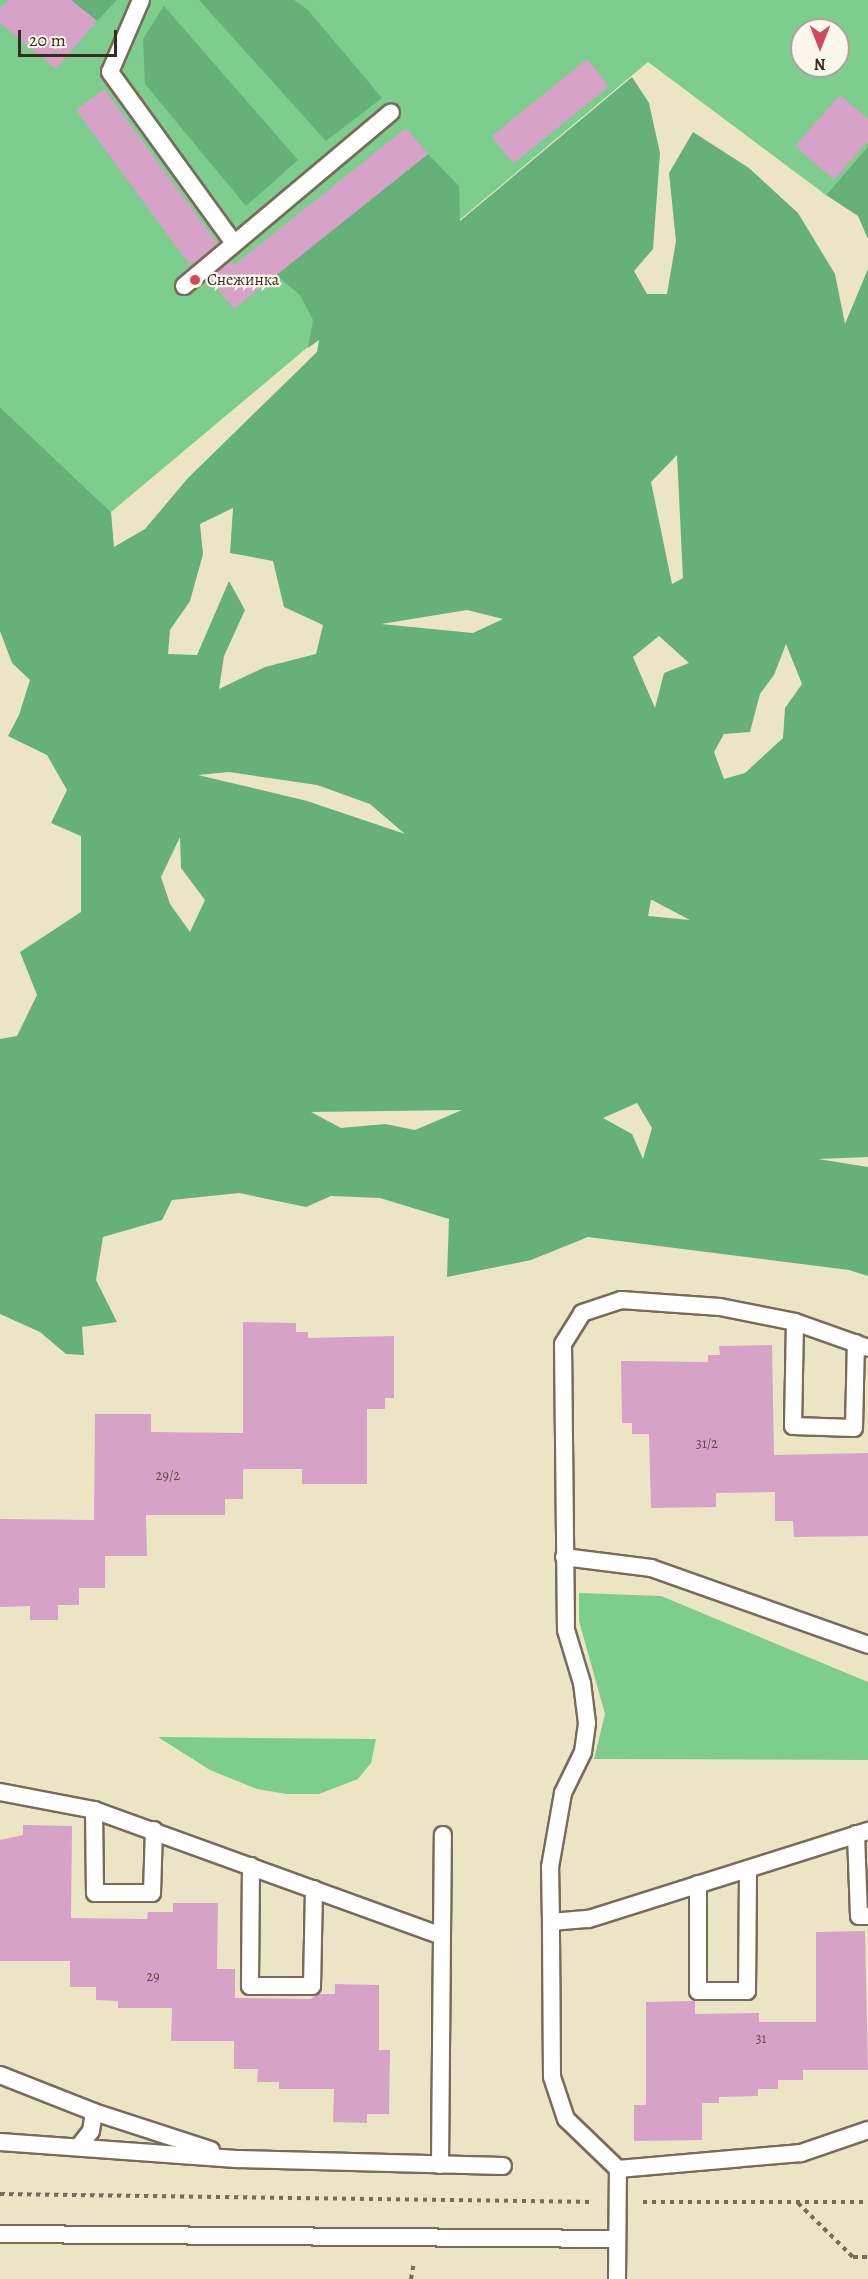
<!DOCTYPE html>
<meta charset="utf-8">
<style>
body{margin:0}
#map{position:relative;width:868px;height:2279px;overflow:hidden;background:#ebe5c6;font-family:Alegreya,serif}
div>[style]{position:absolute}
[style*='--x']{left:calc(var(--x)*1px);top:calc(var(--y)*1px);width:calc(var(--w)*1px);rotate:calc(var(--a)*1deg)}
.green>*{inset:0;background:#7dcd8e}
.forest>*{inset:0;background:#66b079}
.building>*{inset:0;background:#d7a2c8;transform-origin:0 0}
.path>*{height:4px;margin-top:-2px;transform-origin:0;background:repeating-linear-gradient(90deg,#796b59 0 4.5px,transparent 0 9px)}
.roads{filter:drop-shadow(2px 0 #796b59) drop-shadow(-2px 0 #796b59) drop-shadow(0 2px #796b59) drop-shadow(0 -2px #796b59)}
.service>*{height:16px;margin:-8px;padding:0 8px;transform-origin:8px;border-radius:8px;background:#fff}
.dots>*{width:16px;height:16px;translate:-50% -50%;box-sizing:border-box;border:3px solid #fbf7ec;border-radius:50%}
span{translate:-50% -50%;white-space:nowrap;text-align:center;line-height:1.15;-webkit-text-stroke:4.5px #fbf7ec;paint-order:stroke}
.number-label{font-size:14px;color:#624848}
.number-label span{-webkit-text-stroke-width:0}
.poi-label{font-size:16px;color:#3b2a1e}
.left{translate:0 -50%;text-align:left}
.north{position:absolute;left:790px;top:18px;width:60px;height:60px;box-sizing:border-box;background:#fbf7ec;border:2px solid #aea59a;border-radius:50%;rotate:180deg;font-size:16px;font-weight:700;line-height:24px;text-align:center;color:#3b2a1e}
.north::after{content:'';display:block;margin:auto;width:21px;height:27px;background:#d1495b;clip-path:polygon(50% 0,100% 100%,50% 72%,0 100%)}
.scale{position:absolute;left:18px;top:30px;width:99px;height:27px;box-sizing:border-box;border:3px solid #3b2a1e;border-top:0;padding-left:8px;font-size:18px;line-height:21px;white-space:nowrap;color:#3b2a1e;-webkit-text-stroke:4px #fbf7ec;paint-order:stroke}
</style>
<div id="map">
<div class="green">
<i style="clip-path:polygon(evenodd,0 0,868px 0,868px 146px,826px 195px,648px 62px,111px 512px,0 407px,0 0,802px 30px,838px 30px,838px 66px,802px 66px,802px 30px)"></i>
<i style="clip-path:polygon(579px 1593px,661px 1596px,868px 1682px,868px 1760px,594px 1759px,605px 1714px,579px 1621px)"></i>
<i style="clip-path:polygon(158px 1737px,376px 1739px,371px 1763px,358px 1779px,319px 1794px,287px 1794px,257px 1789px,210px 1770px)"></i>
</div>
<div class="forest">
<i style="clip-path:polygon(71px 0,117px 0,97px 21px)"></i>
<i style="clip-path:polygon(199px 0,294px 0,308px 10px,382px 98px,326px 141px)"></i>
<i style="clip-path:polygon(164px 6px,298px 160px,246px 206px,145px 84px,143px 39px)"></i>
<i style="clip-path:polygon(evenodd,632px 77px,649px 103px,660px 153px,653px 249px,634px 271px,647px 294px,667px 294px,676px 241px,669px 173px,693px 132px,749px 168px,798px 213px,835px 274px,845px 324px,868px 269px,868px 1157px,818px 1159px,868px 1167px,868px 1276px,849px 1270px,588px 1237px,531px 1260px,447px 1277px,449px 1219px,380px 1198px,331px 1196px,306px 1207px,239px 1193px,172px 1200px,162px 1220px,103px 1237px,96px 1280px,117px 1322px,82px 1327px,84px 1355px,66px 1354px,40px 1332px,0 1314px,0 1039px,17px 1036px,37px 995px,20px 952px,81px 912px,81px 836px,51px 823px,67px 790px,47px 755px,8px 736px,19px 715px,30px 680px,12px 663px,0 631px,0 407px,111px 512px,114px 547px,145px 529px,188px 478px,317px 352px,319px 340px,308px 348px,313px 320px,300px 295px,276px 275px,428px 154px,459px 186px,460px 221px,632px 77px,677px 455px,683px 578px,672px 584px,651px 482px,677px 455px,632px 77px,233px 508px,230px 553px,273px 561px,284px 607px,323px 625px,316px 654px,265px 667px,219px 689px,224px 656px,245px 610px,229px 581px,197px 655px,168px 654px,170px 630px,190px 601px,203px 554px,200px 524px,233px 508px,632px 77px,467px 610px,503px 619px,473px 633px,381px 624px,467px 610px,632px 77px,659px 636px,689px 663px,664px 673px,655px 708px,633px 657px,659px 636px,632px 77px,786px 644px,802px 684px,785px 708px,783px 738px,745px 773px,724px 779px,714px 752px,724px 734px,750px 732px,760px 694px,774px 675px,786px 644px,632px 77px,229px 772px,317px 785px,370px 804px,405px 834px,307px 801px,198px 775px,229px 772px,632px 77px,180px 837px,181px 868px,205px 900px,190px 932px,170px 904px,161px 877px,180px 837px,632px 77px,651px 900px,652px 900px,690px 920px,648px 916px,651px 900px,632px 77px,637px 1103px,652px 1128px,643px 1159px,632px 1134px,603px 1118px,637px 1103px,632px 77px,462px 1110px,415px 1130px,385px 1124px,341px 1128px,311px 1112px,462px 1110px)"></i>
<i style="clip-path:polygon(868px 146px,868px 239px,858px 216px,826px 195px)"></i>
</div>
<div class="building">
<i style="clip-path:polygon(8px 0,71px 0,97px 21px,56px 69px,0 23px,0 9px)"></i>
<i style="left:587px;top:59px;width:35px;height:123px;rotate:51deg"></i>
<i style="clip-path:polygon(104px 89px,218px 244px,196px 262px,189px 264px,76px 110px)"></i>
<i style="clip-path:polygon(840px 95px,868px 119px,868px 141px,834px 180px,795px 146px)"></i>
<i style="clip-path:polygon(406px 128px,428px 154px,234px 309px,209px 278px,230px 261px,234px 265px)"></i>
<i style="clip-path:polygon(243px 1322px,296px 1323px,296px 1332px,308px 1332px,308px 1338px,394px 1336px,394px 1398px,385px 1398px,385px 1409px,367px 1409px,367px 1484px,302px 1484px,302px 1469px,243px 1469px,243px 1499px,225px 1499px,225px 1515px,146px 1515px,147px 1556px,105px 1556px,105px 1588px,79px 1588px,79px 1605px,58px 1605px,58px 1620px,30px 1620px,30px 1606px,0 1607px,0 1519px,94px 1520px,95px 1414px,151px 1414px,151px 1432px,243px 1433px)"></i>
<i style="clip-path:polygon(772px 1345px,774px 1455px,868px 1453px,868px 1536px,794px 1537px,793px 1521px,775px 1521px,775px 1492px,716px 1493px,716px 1507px,651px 1508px,649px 1434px,632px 1434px,632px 1423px,622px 1423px,621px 1361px,708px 1362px,708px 1355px,720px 1355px,719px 1346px)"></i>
<i style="clip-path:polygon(23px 1825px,72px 1826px,71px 1918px,147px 1919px,148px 1912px,173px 1912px,173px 1903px,218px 1903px,217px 1969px,235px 1969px,235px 1998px,310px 1999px,319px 1994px,335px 1994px,335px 1984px,379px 1985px,379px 2050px,390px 2050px,389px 2114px,367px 2114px,367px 2123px,333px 2122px,334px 2089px,279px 2089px,279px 2082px,257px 2082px,258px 2069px,234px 2069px,234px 2041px,171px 2041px,172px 2008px,118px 2008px,118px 2001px,96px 2000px,96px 1987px,70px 1987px,70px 1961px,0 1961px,0 1840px,23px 1835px)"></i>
<i style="clip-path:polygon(865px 1931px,868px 2070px,803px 2070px,803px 2080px,778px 2080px,778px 2089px,758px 2089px,758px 2096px,719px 2097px,719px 2103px,702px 2103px,702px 2140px,634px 2141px,634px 2105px,646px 2105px,646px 2002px,695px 2001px,695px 2014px,759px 2013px,759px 2022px,816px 2022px,816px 1932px)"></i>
</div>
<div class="path">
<i style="--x:0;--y:2194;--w:593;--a:0.77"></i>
<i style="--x:643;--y:2202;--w:225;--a:0"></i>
<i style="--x:798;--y:2203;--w:77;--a:44.5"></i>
<i style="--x:853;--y:2257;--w:15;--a:0"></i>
<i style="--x:411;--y:2279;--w:17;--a:-80"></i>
</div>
<div class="roads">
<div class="service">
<i style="--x:141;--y:0;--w:78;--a:113.3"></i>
<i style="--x:110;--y:72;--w:210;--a:54.1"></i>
<i style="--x:184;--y:286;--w:270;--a:-40"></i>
<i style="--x:795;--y:1322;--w:104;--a:91.1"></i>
<i style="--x:793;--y:1426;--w:61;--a:1.9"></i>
<i style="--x:854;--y:1428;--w:85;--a:-88.7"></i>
<i style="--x:564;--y:1557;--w:88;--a:7.2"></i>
<i style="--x:651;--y:1568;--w:230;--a:19.5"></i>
<i style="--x:0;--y:1792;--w:96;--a:10.8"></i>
<i style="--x:94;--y:1810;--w:370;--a:19.9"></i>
<i style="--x:94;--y:1810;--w:83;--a:89.3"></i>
<i style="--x:95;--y:1893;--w:57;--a:0"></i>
<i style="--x:152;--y:1893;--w:63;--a:-88.2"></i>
<i style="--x:856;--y:1834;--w:82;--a:87.9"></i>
<i style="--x:859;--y:1916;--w:9;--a:0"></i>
<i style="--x:251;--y:1866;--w:120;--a:90.5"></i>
<i style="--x:250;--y:1986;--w:62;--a:0"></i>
<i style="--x:312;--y:1986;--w:97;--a:-88.8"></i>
<i style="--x:698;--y:1884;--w:107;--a:90"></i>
<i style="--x:698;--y:1991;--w:49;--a:0"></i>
<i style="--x:747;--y:1991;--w:122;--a:-89.5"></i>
<i style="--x:551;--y:1922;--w:55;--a:-91"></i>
<i style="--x:550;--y:1867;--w:75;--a:-80"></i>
<i style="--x:563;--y:1793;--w:46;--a:-64"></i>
<i style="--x:583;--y:1752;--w:29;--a:-82"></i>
<i style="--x:587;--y:1723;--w:40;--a:-97.1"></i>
<i style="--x:582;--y:1683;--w:55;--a:-106.8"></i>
<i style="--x:566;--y:1630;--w:286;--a:-90.6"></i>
<i style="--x:563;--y:1344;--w:36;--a:-58"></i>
<i style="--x:582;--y:1313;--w:41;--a:-18.4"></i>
<i style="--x:621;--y:1300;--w:99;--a:4"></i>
<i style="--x:720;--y:1307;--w:76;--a:11.3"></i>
<i style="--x:795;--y:1322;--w:77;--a:19.6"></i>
<i style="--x:0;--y:2075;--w:101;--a:21.5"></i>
<i style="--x:94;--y:2112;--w:123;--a:18"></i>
<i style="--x:0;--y:2142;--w:240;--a:4.1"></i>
<i style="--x:239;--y:2159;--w:264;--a:1.5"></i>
<i style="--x:80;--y:2145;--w:18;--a:-52"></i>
<i style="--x:91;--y:2131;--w:19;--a:-81"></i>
<i style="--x:440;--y:2165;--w:330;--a:-89.5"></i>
<i style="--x:618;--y:2169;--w:184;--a:-5"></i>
<i style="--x:801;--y:2153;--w:71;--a:-18.9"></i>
<i style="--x:0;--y:2234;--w:617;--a:0.46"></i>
<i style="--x:617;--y:2279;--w:110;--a:-89.5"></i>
<i style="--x:618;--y:2169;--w:72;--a:-136.1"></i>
<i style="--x:566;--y:2119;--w:44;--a:-108.4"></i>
<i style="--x:552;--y:2077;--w:155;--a:-90.4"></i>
<i style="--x:551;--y:1922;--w:38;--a:-5"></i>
<i style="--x:589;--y:1919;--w:293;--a:-17.5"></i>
</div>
</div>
<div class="dots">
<i style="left:195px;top:280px;background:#d1495b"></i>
</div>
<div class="number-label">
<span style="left:707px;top:1444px">31/2</span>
<span style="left:168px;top:1476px">29/2</span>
<span style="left:153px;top:1977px">29</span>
<span style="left:761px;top:2039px">31</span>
</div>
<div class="poi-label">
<span class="left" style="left:207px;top:280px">Снежинка</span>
</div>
<div class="north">N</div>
<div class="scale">20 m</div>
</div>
